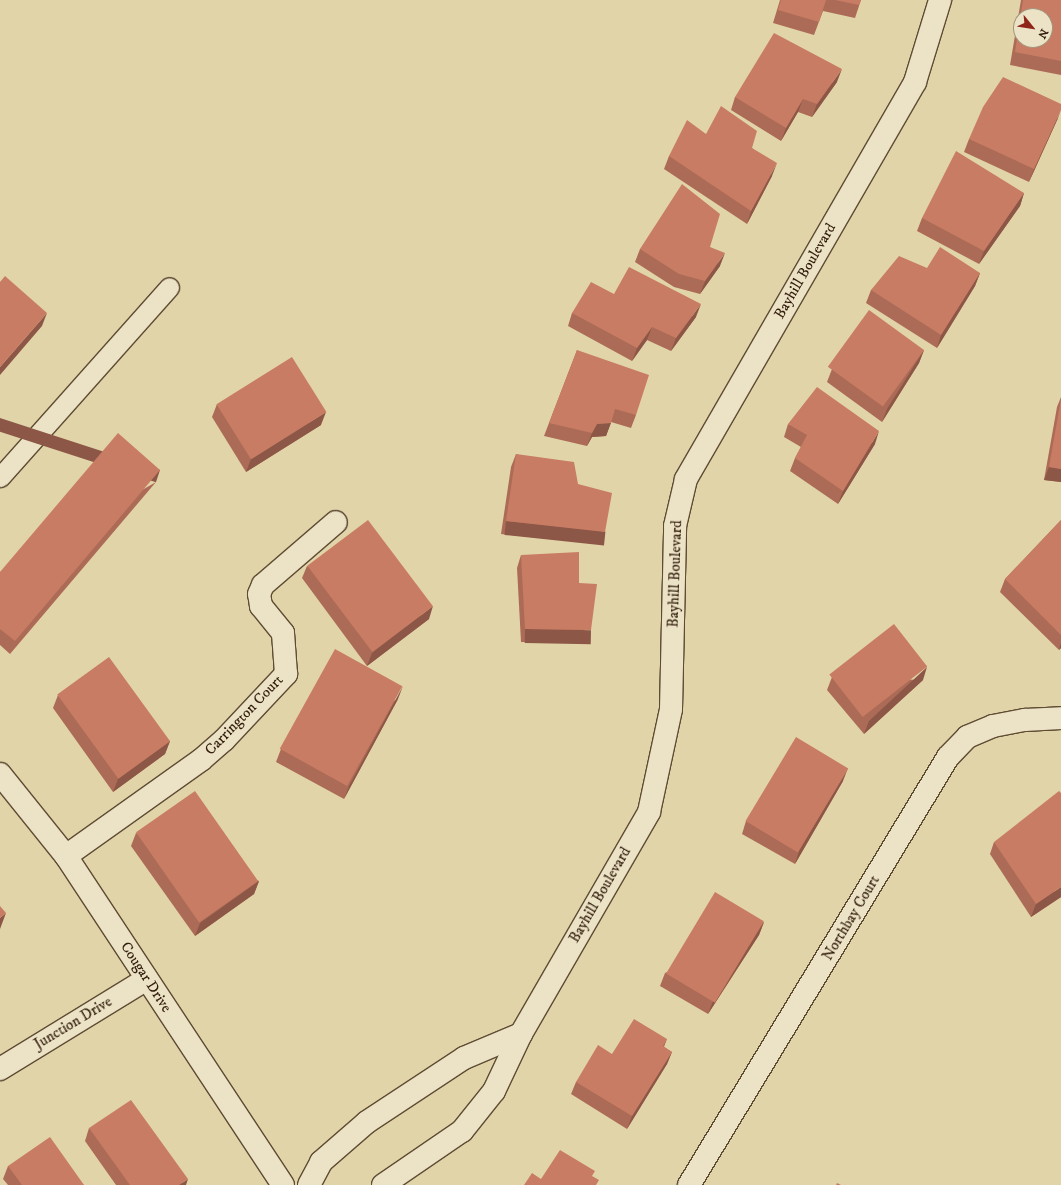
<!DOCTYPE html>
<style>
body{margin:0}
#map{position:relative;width:1061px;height:1185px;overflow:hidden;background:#e2d4a9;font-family:"IM FELL DW Pica",serif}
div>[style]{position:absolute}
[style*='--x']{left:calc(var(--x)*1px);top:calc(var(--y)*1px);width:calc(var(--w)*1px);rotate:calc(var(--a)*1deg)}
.roads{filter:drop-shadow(1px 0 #5e4c33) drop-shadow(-1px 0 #5e4c33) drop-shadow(0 1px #5e4c33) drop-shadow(0 -1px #5e4c33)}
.lane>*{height:19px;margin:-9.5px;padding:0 9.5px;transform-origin:9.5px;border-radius:9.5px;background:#ece3c7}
.street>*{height:22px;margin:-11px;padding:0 11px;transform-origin:11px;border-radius:11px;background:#ece3c7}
.wall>*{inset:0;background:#ac6b56}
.shaded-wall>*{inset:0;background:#8c5746;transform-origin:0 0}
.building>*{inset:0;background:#c87c64;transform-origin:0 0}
span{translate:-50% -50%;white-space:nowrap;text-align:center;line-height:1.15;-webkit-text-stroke:3.5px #ece3c7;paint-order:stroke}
.street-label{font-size:15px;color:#321e0c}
.north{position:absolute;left:1013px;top:8px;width:40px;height:40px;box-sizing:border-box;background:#ece3c7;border:1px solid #a2947c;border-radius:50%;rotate:120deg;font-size:11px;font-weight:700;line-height:16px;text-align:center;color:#321e0c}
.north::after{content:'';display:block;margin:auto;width:14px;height:18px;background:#8f2418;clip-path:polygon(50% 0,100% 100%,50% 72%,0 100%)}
</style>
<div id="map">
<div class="roads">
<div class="lane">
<i style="--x:0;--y:477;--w:254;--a:-48.3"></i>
</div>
<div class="street">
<i style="--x:0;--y:774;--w:105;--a:51.2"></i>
<i style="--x:66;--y:856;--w:394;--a:56.6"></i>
<i style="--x:66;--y:856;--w:166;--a:-35.4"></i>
<i style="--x:201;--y:760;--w:30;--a:-41"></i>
<i style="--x:224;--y:740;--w:91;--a:-46.8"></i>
<i style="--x:286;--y:674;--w:41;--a:-94.2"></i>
<i style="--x:283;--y:633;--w:35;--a:-129"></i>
<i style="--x:261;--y:606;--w:12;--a:-99"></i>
<i style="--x:259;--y:594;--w:10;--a:-66"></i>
<i style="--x:263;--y:585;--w:96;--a:-40.8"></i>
<i style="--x:0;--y:1069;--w:172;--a:-31.5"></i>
<i style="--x:309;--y:1185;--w:26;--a:-62"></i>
<i style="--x:321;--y:1162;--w:61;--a:-41"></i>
<i style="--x:367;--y:1122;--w:116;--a:-33.4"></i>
<i style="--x:464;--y:1058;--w:62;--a:-22.8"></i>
<i style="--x:383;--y:1185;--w:96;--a:-34.4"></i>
<i style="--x:462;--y:1131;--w:51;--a:-51.3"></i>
<i style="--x:494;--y:1091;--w:63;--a:-64.7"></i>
<i style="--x:521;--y:1034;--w:256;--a:-60"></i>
<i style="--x:649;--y:812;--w:105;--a:-77.9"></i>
<i style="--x:671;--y:709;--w:183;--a:-88.7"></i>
<i style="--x:675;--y:526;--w:48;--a:-76.8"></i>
<i style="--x:686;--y:479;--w:458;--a:-60"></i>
<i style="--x:915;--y:82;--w:86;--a:-73"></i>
<i style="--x:689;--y:1185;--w:500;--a:-58.82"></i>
<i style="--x:948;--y:757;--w:28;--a:-46"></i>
<i style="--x:967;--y:737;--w:28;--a:-23"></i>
<i style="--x:993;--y:726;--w:33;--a:-11"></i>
<i style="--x:1025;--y:720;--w:36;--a:-3"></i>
</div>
</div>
<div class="wall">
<i style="clip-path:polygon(780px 0,861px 0,855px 18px,823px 11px,814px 35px,773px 23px)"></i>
<i style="clip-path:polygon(1021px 0,1061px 0,1061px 75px,1010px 65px)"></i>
<i style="clip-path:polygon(837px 82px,812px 117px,798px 112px,781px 141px,731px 110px,735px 97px)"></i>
<i style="clip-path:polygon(1058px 118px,1029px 182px,964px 152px,969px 139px)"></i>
<i style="clip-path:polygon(706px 134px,752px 148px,772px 176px,747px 224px,664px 169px,669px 156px)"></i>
<i style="clip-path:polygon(1024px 193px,1020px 206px,979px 264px,917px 231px,922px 218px)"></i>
<i style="clip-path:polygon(710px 247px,720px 266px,700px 294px,674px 287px,635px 262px,640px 249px)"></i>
<i style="clip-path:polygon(927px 268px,980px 273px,975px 286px,937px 348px,866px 303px,871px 290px)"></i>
<i style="clip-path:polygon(614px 294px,696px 317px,671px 351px,647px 340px,632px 361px,568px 326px,572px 313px)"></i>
<i style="clip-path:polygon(577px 350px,636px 415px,631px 428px,611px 422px,606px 436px,592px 437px,587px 446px,544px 436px)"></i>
<i style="clip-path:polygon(924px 350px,919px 363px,882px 422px,827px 382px,832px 369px)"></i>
<i style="clip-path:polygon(1061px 397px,1061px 482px,1044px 480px,1057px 407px)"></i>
<i style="clip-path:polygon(217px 404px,321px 425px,246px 472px,212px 417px)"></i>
<i style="clip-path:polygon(788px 424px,875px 444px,838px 504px,790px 471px,795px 458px,801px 447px,784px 437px)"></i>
<i style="clip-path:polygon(516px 454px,578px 484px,601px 544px,501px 534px,511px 467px)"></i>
<i style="clip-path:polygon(156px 482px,10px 654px,0 645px,0 572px)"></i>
<i style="clip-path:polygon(1061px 520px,1061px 648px,1059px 650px,1000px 592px,1005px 579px)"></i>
<i style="clip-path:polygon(521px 555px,579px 583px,586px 643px,521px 642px,517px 568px)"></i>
<i style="clip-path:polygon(307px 566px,429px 619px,367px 666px,302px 578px)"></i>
<i style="clip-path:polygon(832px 677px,923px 680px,864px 734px,827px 690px)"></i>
<i style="clip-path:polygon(58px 695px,170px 741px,165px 754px,113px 792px,53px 708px)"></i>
<i style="clip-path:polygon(398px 699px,344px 799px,276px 762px,281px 749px)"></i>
<i style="clip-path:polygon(843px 781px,795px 864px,742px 834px,746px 821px)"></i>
<i style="clip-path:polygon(136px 833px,259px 881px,254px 894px,195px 936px,131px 846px)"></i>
<i style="clip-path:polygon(994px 842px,1061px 897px,1031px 917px,990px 854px)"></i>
<i style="clip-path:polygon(764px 922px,759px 935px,708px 1014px,660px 986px,665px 973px)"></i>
<i style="clip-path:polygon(667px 1039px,664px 1047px,672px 1052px,667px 1064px,627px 1129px,571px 1094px,576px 1082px,612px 1054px)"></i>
<i style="clip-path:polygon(89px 1128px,186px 1185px,116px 1185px,85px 1141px)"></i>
<i style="clip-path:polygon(8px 1166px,84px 1185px,8px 1185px,3px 1179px)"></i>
</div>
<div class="shaded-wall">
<i style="clip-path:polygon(842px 69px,837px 82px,812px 117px,817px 104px)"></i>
<i style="clip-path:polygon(803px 99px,798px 112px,781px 141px,786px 128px)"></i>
<i style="clip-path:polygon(1061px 110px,1058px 118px,1029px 182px,1034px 169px)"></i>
<i style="clip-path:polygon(777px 163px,772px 176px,747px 224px,751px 211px)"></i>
<i style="clip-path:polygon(1024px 193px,1020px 206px,979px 264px,984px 251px)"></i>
<i style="clip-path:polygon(725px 253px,720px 266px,700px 294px,705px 281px)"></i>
<i style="clip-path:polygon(980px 273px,975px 286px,937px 348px,941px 335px)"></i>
<i style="clip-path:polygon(701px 304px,696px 317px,671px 351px,676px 338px)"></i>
<i style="clip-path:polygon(47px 313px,42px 326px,0 375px,0 367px)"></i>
<i style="clip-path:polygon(652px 327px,647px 340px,632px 361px,637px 348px)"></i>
<i style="clip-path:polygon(924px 350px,919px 363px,882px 422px,887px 409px)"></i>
<i style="clip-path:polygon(326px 412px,321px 425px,246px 472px,251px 459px)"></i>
<i style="clip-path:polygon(611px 423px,606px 436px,592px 437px,587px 446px,592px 433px,597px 424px)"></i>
<i style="clip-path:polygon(879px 431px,875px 444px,838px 504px,843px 491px)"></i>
<i style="clip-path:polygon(1049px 467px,1061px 469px,1061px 482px,1044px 480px)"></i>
<i style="left:160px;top:470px;width:13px;height:224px;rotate:108deg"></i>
<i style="left:506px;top:521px;width:100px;height:14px;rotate:6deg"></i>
<i style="clip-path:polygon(433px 606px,429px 619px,367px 666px,372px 653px)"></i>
<i style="left:525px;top:629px;width:66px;height:14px;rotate:1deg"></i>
<i style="clip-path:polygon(1061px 643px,1061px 648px,1059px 650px)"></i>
<i style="clip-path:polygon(927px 667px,923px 680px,864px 734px,869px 721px)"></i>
<i style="clip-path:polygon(403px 686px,398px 699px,344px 799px,349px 786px)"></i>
<i style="clip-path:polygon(170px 741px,165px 754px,113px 792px,118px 779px)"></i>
<i style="clip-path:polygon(848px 768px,843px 781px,795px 864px,799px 851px)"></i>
<i style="clip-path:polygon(259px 881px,254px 894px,195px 936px,200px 923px)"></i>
<i style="clip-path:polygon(1061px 887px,1061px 897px,1031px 917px,1036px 904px)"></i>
<i style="clip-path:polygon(6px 913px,0 929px,0 918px)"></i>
<i style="clip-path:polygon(764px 922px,759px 935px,708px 1014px,713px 1001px)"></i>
<i style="clip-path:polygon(672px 1052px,667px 1064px,627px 1129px,632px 1116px)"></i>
<i style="clip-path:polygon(188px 1179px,186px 1185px,179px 1185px)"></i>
</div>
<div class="building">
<i style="clip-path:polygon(781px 0,826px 0,819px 22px,778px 10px)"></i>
<i style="clip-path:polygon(835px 0,861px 0,859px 5px)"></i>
<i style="clip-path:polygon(evenodd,1023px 0,1061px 0,1061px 61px,1015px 52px,1023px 0,1021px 16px,1045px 16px,1045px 40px,1021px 40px,1021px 16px)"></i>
<i style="clip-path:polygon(774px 33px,842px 69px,817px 104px,803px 99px,786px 128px,735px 97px)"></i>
<i style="clip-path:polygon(1003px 77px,1061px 104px,1061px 110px,1034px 169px,969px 139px,983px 107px)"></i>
<i style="clip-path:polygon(721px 106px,757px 131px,752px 148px,777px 163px,751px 211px,669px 156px,687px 120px,706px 134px)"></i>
<i style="clip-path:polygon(956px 151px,1024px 193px,984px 251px,922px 218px)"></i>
<i style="clip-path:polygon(682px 184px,720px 214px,710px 247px,725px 253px,705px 281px,679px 274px,640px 249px)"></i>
<i style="clip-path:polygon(940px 247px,980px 273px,941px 335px,871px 290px,899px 256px,927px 268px)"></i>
<i style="clip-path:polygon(629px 267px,701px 304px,676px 338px,652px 327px,637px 348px,572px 313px,591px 282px,614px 294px)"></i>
<i style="clip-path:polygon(5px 276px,47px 313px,0 367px,0 282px)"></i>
<i style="left:869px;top:310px;width:68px;height:70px;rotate:36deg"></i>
<i style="clip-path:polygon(577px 350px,649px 375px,636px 415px,615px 409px,611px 423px,597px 424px,592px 433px,549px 423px)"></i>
<i style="left:292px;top:357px;width:65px;height:89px;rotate:58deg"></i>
<i style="clip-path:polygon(817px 387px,879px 431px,843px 491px,795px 458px,807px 435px,788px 424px)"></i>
<i style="clip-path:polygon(1061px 399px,1061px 469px,1049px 467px)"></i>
<i style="clip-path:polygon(118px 433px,160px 470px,15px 641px,0 629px,0 572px)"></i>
<i style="clip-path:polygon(516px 454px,574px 462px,578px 484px,612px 493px,605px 532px,506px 521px)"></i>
<i style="left:368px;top:520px;width:108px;height:76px;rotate:53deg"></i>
<i style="clip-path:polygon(1061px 520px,1061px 635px,1005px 579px)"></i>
<i style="clip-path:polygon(579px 552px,579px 583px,597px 584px,591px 630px,525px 629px,521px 555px)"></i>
<i style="left:894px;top:624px;width:54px;height:82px;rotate:52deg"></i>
<i style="left:335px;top:649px;width:77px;height:114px;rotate:29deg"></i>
<i style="left:109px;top:657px;width:104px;height:64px;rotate:54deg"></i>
<i style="left:796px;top:737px;width:61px;height:98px;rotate:31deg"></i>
<i style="left:195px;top:791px;width:110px;height:72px;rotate:55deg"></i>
<i style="clip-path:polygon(1059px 791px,1061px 793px,1061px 887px,1036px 904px,994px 842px)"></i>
<i style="left:715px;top:892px;width:57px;height:95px;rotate:31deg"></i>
<i style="clip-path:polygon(0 906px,6px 913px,0 918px)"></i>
<i style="clip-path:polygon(634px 1019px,667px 1039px,663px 1046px,672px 1052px,632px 1116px,576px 1082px,598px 1045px,612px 1054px)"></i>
<i style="clip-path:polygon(131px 1100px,188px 1179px,179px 1185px,130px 1185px,89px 1128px)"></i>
<i style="clip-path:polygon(50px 1137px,84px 1185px,22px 1185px,8px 1166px)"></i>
<i style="clip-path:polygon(560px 1150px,595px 1171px,592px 1176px,599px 1180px,596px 1185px,524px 1185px,532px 1173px,541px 1179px)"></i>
<i style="clip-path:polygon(837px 1183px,841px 1185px,836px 1185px)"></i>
</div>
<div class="street-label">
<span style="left:805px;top:271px;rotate:-60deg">Bayhill Boulevard</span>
<span style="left:675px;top:574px;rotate:-88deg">Bayhill Boulevard</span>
<span style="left:244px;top:715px;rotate:-46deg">Carrington Court</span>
<span style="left:600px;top:895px;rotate:-60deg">Bayhill Boulevard</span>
<span style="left:851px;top:918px;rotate:-59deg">Northbay Court</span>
<span style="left:146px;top:977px;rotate:57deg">Cougar Drive</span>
<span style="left:73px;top:1023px;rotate:-31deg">Junction Drive</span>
</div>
<div class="north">N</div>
</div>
